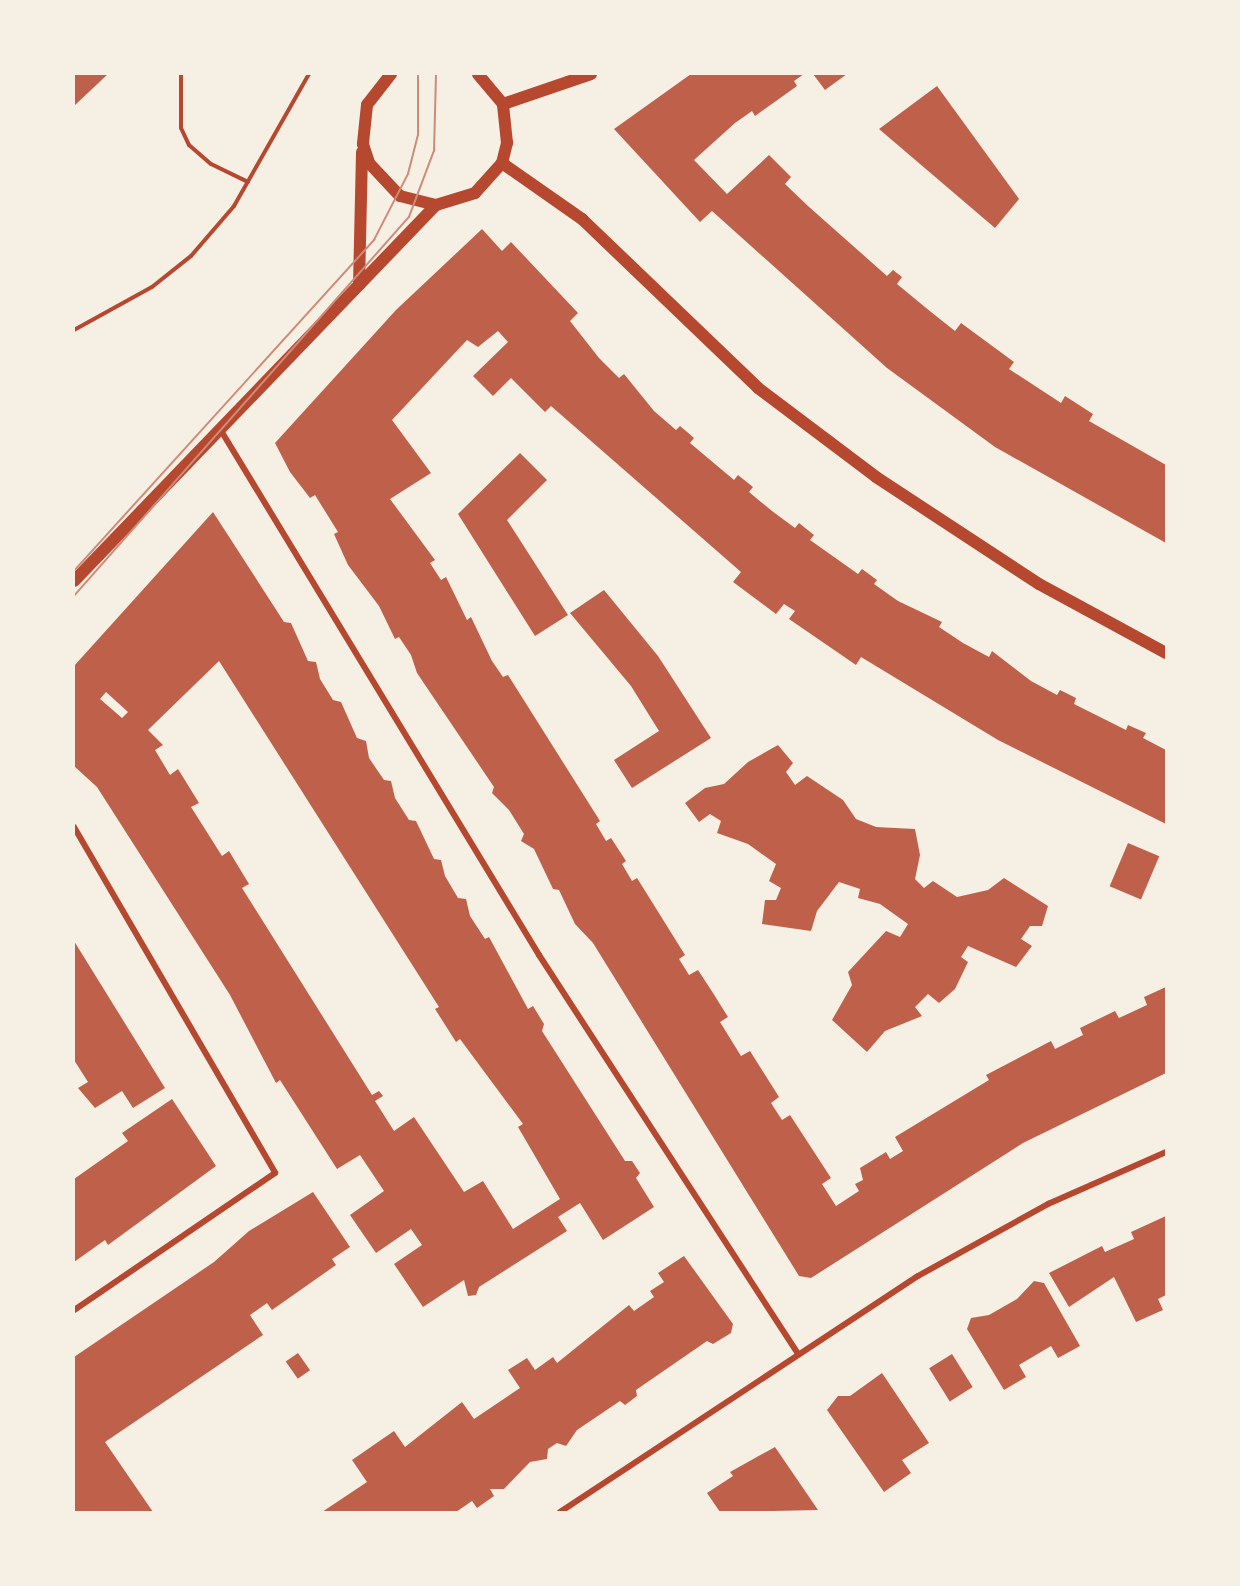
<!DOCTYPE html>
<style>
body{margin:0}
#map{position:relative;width:1240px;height:1586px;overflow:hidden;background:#f6efe4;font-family:Quicksand,sans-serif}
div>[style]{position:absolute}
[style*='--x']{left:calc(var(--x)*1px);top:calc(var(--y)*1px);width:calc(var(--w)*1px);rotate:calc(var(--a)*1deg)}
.building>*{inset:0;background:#bf614a;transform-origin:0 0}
.path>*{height:4px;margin:-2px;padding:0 2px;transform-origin:2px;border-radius:2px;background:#b5482f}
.minor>*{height:6px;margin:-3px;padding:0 3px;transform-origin:3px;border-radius:3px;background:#b5482f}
.secondary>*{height:12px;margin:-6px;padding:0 6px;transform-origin:6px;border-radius:6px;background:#b5482f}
.tram>*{height:1.5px;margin:-0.75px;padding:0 0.75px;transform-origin:0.75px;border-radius:0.75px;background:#cf8b77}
span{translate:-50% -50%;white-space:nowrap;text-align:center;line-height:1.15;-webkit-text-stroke:6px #f6efe4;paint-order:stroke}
.frame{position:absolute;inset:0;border:75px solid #f6efe4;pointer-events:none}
</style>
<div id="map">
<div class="building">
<i style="clip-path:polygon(74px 74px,108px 74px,74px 106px)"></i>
<i style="clip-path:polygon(691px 74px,804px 74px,794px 81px,797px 86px,755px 116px,752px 111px,735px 123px,694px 160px,727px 194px,769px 155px,791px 177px,785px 184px,808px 206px,887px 276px,893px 270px,902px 277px,897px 284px,931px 312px,955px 331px,961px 323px,1014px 362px,1009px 369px,1061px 403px,1065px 396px,1093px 414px,1089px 421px,1166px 465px,1166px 543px,995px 447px,887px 368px,712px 211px,700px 222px,614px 129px)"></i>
<i style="clip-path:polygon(813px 74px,847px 74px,825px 90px)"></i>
<i style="clip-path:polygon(937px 86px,1019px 199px,995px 228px,879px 129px)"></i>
<i style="clip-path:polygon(482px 229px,502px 251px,511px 242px,578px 313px,570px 321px,599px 358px,619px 378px,624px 374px,654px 411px,676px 430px,680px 426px,686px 431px,694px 438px,690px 443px,734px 480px,738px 475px,753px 487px,749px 492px,772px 511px,795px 528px,799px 523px,814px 535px,810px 540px,858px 574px,862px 569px,877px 580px,874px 584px,898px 601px,942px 622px,939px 627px,963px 643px,989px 657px,992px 651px,1031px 681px,1057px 695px,1060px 690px,1076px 698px,1074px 704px,1126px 730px,1128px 725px,1146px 733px,1143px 738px,1166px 750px,1166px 824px,998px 740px,861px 657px,856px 665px,789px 619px,795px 611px,784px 604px,776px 614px,733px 582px,741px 572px,551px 406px,545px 412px,511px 378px,493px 396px,473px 376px,508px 342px,498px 331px,478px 347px,467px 340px,392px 420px,431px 473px,390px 499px,435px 560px,430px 563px,441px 580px,446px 577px,467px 620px,471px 617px,492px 661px,503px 677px,508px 675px,600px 821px,596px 824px,606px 841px,611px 838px,626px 861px,622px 864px,632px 881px,637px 878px,652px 902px,685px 955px,679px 959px,689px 975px,698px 970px,713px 993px,728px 1017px,720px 1022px,741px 1056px,750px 1051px,779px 1097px,771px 1103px,782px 1120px,790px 1115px,831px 1178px,822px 1184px,836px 1206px,859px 1191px,855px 1184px,863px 1180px,860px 1168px,886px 1152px,890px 1159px,903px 1151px,895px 1137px,989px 1080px,986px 1075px,1051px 1041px,1055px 1049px,1083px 1035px,1080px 1028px,1115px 1011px,1119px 1018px,1147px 1005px,1144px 997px,1166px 987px,1166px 1073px,1023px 1143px,811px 1278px,799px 1276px,593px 943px,575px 924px,559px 890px,553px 889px,534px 849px,521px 841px,524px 834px,509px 810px,492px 793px,494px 787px,417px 673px,411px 655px,399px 637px,395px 639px,379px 606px,348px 565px,334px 534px,338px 532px,315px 495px,310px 498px,290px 472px,275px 443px,396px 310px)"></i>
<i style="clip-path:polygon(520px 453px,547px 480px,507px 520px,568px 615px,535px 636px,458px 514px)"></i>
<i style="clip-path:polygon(evenodd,213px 512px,284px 622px,291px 623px,308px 661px,316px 662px,320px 679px,333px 700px,341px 702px,357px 738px,366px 741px,369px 758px,384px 780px,391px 781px,395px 798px,409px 820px,416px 821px,434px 859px,441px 860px,445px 876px,458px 898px,466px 899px,470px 916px,485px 939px,489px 937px,528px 1009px,533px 1006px,544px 1024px,542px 1031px,625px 1161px,632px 1161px,640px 1173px,636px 1178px,654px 1207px,603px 1240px,580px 1203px,558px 1217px,567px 1231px,479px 1287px,476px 1295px,468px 1296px,464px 1280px,423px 1307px,394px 1264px,422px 1245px,411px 1229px,376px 1253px,350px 1215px,384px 1191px,360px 1155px,337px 1169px,280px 1080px,276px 1083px,230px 995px,97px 787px,74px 766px,74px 666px,213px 512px,219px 661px,439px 1007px,435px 1009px,456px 1042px,460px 1039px,523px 1124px,518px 1127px,560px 1199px,513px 1229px,483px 1181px,464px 1192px,414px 1117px,394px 1131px,375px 1101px,383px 1096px,379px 1091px,372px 1095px,242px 888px,249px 884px,229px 851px,222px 856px,191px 807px,199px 803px,178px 769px,170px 775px,155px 750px,163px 745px,148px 730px,219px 661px,213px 512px,106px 692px,128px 712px,122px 718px,100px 699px,106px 692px)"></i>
<i style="clip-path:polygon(604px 590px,658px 656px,711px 738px,632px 788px,614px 760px,659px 731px,631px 686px,570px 613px)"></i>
<i style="clip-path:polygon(778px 745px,793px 763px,786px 772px,795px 785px,807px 776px,843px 800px,856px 819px,876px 827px,915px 829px,920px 855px,915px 879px,924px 888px,933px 881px,957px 897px,988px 890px,1004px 878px,1048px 906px,1042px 926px,1030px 926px,1021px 939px,1032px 946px,1016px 967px,968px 946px,961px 957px,968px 962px,955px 989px,939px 1003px,928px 994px,915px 1007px,922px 1016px,885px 1031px,867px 1052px,832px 1020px,852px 985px,848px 972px,886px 931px,900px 937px,908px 924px,880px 904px,858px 898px,860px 889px,839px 882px,817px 911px,811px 931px,762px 924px,765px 900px,776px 900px,781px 888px,769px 881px,776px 864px,748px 844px,717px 833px,721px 821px,710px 814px,699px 822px,685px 803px,705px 788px,724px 784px,748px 762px)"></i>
<i style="left:1128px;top:843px;width:34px;height:47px;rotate:23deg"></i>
<i style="clip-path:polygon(74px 941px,165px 1088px,133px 1108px,122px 1091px,95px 1108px,78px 1088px,88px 1082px,74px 1060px)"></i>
<i style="clip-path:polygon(172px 1099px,216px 1166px,108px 1245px,105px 1240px,74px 1262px,74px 1179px,128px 1141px,122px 1133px)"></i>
<i style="clip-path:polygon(313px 1192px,350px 1247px,332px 1259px,336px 1265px,272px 1310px,267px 1303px,250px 1315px,263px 1335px,105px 1442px,153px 1512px,74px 1512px,74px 1357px,214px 1262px,249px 1231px)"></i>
<i style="clip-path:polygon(1166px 1216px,1166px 1295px,1158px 1299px,1163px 1310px,1136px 1322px,1114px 1277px,1069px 1307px,1049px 1273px,1102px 1246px,1105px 1252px,1134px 1239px,1131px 1232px)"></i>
<i style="clip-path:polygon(684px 1256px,733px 1324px,731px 1333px,713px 1344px,707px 1341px,636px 1390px,637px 1396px,625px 1405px,620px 1401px,577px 1430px,566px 1446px,557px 1443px,548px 1449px,547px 1459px,530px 1462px,504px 1489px,490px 1489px,494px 1496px,477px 1508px,472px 1501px,456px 1512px,322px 1512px,367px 1482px,352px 1460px,394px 1431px,405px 1447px,462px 1402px,474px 1419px,520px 1388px,508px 1370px,527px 1358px,535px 1370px,553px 1357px,557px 1363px,629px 1305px,634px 1311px,654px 1297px,650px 1291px,664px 1282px,658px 1273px)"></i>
<i style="clip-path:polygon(1034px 1281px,1044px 1283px,1080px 1346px,1058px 1358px,1051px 1346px,1019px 1365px,1026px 1377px,1004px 1390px,967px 1329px,971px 1318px,989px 1315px,1017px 1299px)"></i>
<i style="left:298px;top:1353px;width:21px;height:15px;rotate:55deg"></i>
<i style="left:952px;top:1354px;width:39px;height:27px;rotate:58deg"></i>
<i style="clip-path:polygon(882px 1373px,929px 1443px,902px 1460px,911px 1473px,884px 1492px,827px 1410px,838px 1396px,850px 1396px)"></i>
<i style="clip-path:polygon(775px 1447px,818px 1510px,720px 1512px,707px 1493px,733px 1476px,730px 1472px)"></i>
</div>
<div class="path">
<i style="--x:181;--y:74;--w:54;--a:90"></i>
<i style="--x:181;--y:128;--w:19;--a:65"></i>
<i style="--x:189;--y:145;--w:29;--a:41"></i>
<i style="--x:211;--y:164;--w:41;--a:25.9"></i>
<i style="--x:74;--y:330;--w:89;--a:-28.9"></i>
<i style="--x:152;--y:287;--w:50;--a:-38.5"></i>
<i style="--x:191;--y:256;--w:66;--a:-49.3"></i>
<i style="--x:234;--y:206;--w:152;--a:-60.4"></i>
</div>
<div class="minor">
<i style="--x:220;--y:429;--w:615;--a:58.76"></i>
<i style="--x:539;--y:955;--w:473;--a:57"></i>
<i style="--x:74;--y:827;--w:400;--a:59.8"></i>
<i style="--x:275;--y:1173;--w:243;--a:145.7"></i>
<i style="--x:560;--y:1512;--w:429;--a:-33.4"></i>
<i style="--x:918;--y:1276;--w:149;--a:-29"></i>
<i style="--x:1048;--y:1204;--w:129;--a:-23.8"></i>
</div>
<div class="secondary">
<i style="--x:391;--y:74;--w:39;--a:128"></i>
<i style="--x:367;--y:105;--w:39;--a:96"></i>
<i style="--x:363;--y:144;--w:20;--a:72"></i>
<i style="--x:369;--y:163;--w:45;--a:46.8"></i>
<i style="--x:400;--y:196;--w:37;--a:14"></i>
<i style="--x:436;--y:205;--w:41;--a:-17.1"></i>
<i style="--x:475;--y:193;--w:40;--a:-48"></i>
<i style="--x:502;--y:163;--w:21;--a:-76"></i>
<i style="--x:507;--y:143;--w:39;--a:-96"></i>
<i style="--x:503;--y:104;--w:39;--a:-130"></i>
<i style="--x:503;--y:104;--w:93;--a:-18.8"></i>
<i style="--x:502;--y:163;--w:98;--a:35"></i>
<i style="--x:582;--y:219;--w:244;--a:43.8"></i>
<i style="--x:758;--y:388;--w:148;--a:37"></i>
<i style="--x:876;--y:477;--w:195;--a:33.3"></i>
<i style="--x:1039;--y:584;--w:145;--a:28.5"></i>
<i style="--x:359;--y:285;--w:133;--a:-88.7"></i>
<i style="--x:74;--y:581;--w:522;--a:-46.09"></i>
</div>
<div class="tram">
<i style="--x:74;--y:571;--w:447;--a:-47.8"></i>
<i style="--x:374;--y:240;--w:74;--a:-62.7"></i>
<i style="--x:408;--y:174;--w:40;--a:-75.6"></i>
<i style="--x:418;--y:135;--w:61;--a:-90"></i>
<i style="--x:74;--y:596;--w:506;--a:-48.53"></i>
<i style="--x:409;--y:217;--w:71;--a:-69.3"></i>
<i style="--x:434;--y:151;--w:77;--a:-88.5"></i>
</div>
<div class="frame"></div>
</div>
